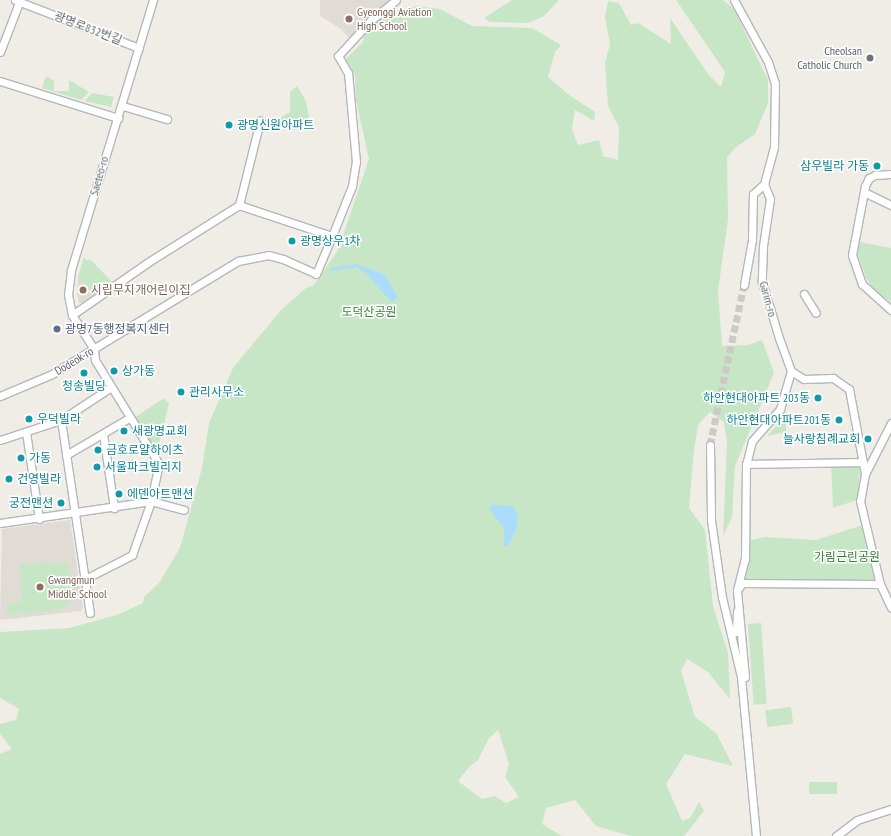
<!DOCTYPE html>
<meta charset="utf-8">
<style>
body{margin:0}
#map{position:relative;width:891px;height:836px;overflow:hidden;background:#f0ede7;font-family:"PT Sans Narrow","Noto Sans KR",sans-serif}
div>[style]{position:absolute}
[style*='--x']{left:calc(var(--x)*1px);top:calc(var(--y)*1px);width:calc(var(--w)*1px);rotate:calc(var(--a)*1deg)}
.education>*{inset:0;background:#e0dcd5}
.green>*{inset:0;background:#c7e6c5;transform-origin:0 0}
.water>*{inset:0;background:#acdcfb}
.minor-tunnel>*{height:7px;margin-top:-3.5px;transform-origin:0;background:repeating-linear-gradient(90deg,#cccac7 0 7px,transparent 0 10.5px)}
.roads{filter:drop-shadow(1px 0 #b4b7bb) drop-shadow(-1px 0 #b4b7bb) drop-shadow(0 1px #b4b7bb) drop-shadow(0 -1px #b4b7bb)}
.minor>*{height:7px;margin:-3.5px;padding:0 3.5px;transform-origin:3.5px;border-radius:3.5px;background:#fff}
.dots>*{width:11px;height:11px;translate:-50% -50%;box-sizing:border-box;border:2px solid #fff;border-radius:50%}
span{translate:-50% -50%;white-space:nowrap;text-align:center;line-height:1.15;-webkit-text-stroke:3px #fff;paint-order:stroke}
.education-label{font-size:12px;color:#785e54}
.left{translate:0 -50%;text-align:left}
.street-label{font-size:12px;color:#5e6266}
.worship-label{font-size:12px;color:#5b616d}
.right{translate:-100% -50%;text-align:right}
.culture-label{font-size:12px;color:#0d838f}
.park-label{font-size:12px;color:#3a823a}
.service-label{font-size:12px;color:#4e5e75}
</style>
<div id="map">
<div class="education">
<i style="clip-path:polygon(320px 0,396px 0,349px 38px,341px 29px,320px 16px)"></i>
<i style="clip-path:polygon(78px 277px,95px 295px,82px 303px,79px 303px,77px 293px)"></i>
<i style="clip-path:polygon(70px 520px,83px 608px,81px 611px,0 620px,2px 529px)"></i>
</div>
<div class="green">
<i style="clip-path:polygon(512px 0,559px 0,543px 17px,527px 23px,490px 22px,484px 18px)"></i>
<i style="clip-path:polygon(evenodd,676px 0,723px 0,734px 9px,768px 80px,768px 103px,755px 134px,735px 148px,727px 158px,728px 219px,718px 291px,722px 346px,748px 345px,762px 340px,774px 373px,735px 466px,732px 517px,723px 536px,727px 442px,724px 422px,710px 412px,698px 425px,694px 450px,689px 508px,705px 530px,713px 606px,728px 653px,730px 699px,708px 672px,687px 659px,681px 671px,695px 717px,716px 733px,733px 766px,685px 754px,666px 784px,682px 821px,690px 818px,699px 802px,704px 811px,684px 836px,631px 836px,596px 826px,575px 800px,546px 808px,542px 824px,562px 836px,0 836px,0 754px,12px 749px,0 734px,0 724px,16px 720px,19px 709px,0 698px,0 632px,69px 628px,117px 615px,143px 603px,144px 597px,159px 583px,180px 548px,202px 468px,209px 423px,233px 368px,281px 310px,306px 288px,314px 285px,338px 250px,369px 159px,356px 100px,355px 75px,346px 59px,363px 42px,365px 30px,385px 13px,390px 19px,415px 6px,440px 9px,472px 26px,532px 28px,561px 45px,555px 52px,548px 77px,569px 95px,595px 112px,594px 121px,575px 110px,572px 129px,578px 145px,599px 140px,603px 156px,618px 160px,619px 127px,608px 106px,605px 63px,610px 44px,605px 17px,608px 1px,619px 3px,631px 25px,638px 23px,671px 44px,670px 18px,708px 74px,721px 87px,725px 72px,676px 0,498px 730px,509px 764px,505px 777px,519px 797px,506px 803px,495px 796px,482px 799px,458px 781px,469px 767px,478px 760px,489px 738px,498px 730px)"></i>
<i style="clip-path:polygon(46px 76px,54px 81px,54px 91px,69px 91px,69px 80px,89px 92px,81px 100px,42px 88px)"></i>
<i style="clip-path:polygon(297px 86px,306px 101px,309px 117px,293px 130px,277px 120px,290px 112px,290px 92px)"></i>
<i style="clip-path:polygon(92px 93px,114px 97px,111px 107px,85px 101px)"></i>
<i style="clip-path:polygon(859px 242px,891px 248px,891px 302px,875px 291px,866px 278px,858px 255px)"></i>
<i style="clip-path:polygon(84px 257px,87px 261px,90px 259px,112px 282px,95px 295px,78px 277px)"></i>
<i style="clip-path:polygon(164px 398px,169px 404px,156px 456px,134px 418px)"></i>
<i style="clip-path:polygon(786px 415px,786px 432px,767px 436px)"></i>
<i style="clip-path:polygon(831px 462px,861px 462px,857px 500px,833px 508px)"></i>
<i style="clip-path:polygon(866px 524px,880px 584px,742px 583px,744px 542px,764px 537px,816px 540px)"></i>
<i style="clip-path:polygon(68px 562px,73px 599px,60px 610px,8px 615px,7px 603px,22px 602px,20px 564px)"></i>
<i style="left:761px;top:623px;width:81px;height:13px;rotate:86deg"></i>
<i style="left:791px;top:707px;width:17px;height:26px;rotate:83deg"></i>
<i style="left:809px;top:782px;width:28px;height:12px"></i>
</div>
<div class="water">
<i style="clip-path:polygon(356px 264px,384px 274px,398px 297px,391px 302px,367px 274px,357px 267px,331px 271px,330px 268px)"></i>
<i style="clip-path:polygon(491px 505px,513px 506px,518px 516px,516px 530px,508px 546px,504px 546px,504px 528px,489px 509px)"></i>
</div>
<div class="minor-tunnel">
<i style="--x:710;--y:445;--w:164;--a:-78"></i>
</div>
<div class="roads">
<div class="minor">
<i style="--x:15;--y:0;--w:133;--a:21.2"></i>
<i style="--x:734;--y:0;--w:71;--a:61.3"></i>
<i style="--x:768;--y:62;--w:22;--a:72"></i>
<i style="--x:775;--y:83;--w:64;--a:90.9"></i>
<i style="--x:774;--y:147;--w:38;--a:105"></i>
<i style="--x:0;--y:52;--w:56;--a:-69"></i>
<i style="--x:0;--y:81;--w:124;--a:17.4"></i>
<i style="--x:123;--y:106;--w:46;--a:16.5"></i>
<i style="--x:891;--y:174;--w:16;--a:176"></i>
<i style="--x:875;--y:175;--w:7;--a:153"></i>
<i style="--x:869;--y:178;--w:9;--a:117"></i>
<i style="--x:865;--y:186;--w:70;--a:100.7"></i>
<i style="--x:852;--y:255;--w:31;--a:71"></i>
<i style="--x:862;--y:284;--w:39;--a:42"></i>
<i style="--x:864;--y:192;--w:30;--a:26"></i>
<i style="--x:239;--y:205;--w:87;--a:-76"></i>
<i style="--x:332;--y:236;--w:54;--a:-68.2"></i>
<i style="--x:352;--y:186;--w:24;--a:-81"></i>
<i style="--x:356;--y:162;--w:89;--a:-95.1"></i>
<i style="--x:348;--y:73;--w:20;--a:-120"></i>
<i style="--x:338;--y:56;--w:47;--a:-47.6"></i>
<i style="--x:370;--y:21;--w:33;--a:-39"></i>
<i style="--x:744;--y:285;--w:46;--a:-79.9"></i>
<i style="--x:752;--y:240;--w:46;--a:-88.8"></i>
<i style="--x:753;--y:194;--w:15;--a:-42"></i>
<i style="--x:764;--y:184;--w:16;--a:68"></i>
<i style="--x:770;--y:199;--w:48;--a:98.5"></i>
<i style="--x:763;--y:246;--w:36;--a:92"></i>
<i style="--x:762;--y:282;--w:59;--a:73.1"></i>
<i style="--x:779;--y:338;--w:35;--a:70"></i>
<i style="--x:791;--y:371;--w:15;--a:32"></i>
<i style="--x:804;--y:379;--w:29;--a:-2"></i>
<i style="--x:833;--y:378;--w:19;--a:35"></i>
<i style="--x:849;--y:389;--w:86;--a:79.3"></i>
<i style="--x:804;--y:294;--w:22;--a:58"></i>
<i style="--x:0;--y:396;--w:56;--a:-22.9"></i>
<i style="--x:52;--y:374;--w:218;--a:-31.3"></i>
<i style="--x:238;--y:261;--w:31;--a:-11"></i>
<i style="--x:268;--y:255;--w:16;--a:15"></i>
<i style="--x:283;--y:259;--w:36;--a:24"></i>
<i style="--x:316;--y:274;--w:41;--a:-67.2"></i>
<i style="--x:332;--y:236;--w:98;--a:-161.6"></i>
<i style="--x:239;--y:205;--w:109;--a:147.8"></i>
<i style="--x:147;--y:263;--w:91;--a:145.3"></i>
<i style="--x:61;--y:420;--w:195;--a:81.5"></i>
<i style="--x:891;--y:423;--w:57;--a:117"></i>
<i style="--x:865;--y:474;--w:27;--a:100"></i>
<i style="--x:860;--y:501;--w:85;--a:76.5"></i>
<i style="--x:880;--y:584;--w:26;--a:65"></i>
<i style="--x:26;--y:432;--w:88;--a:81.5"></i>
<i style="--x:103;--y:434;--w:75;--a:81.5"></i>
<i style="--x:0;--y:440;--w:64;--a:-18.2"></i>
<i style="--x:61;--y:420;--w:60;--a:-33.4"></i>
<i style="--x:710;--y:445;--w:75;--a:89.2"></i>
<i style="--x:711;--y:520;--w:78;--a:81.9"></i>
<i style="--x:722;--y:597;--w:82;--a:76.6"></i>
<i style="--x:741;--y:677;--w:160;--a:84.6"></i>
<i style="--x:66;--y:455;--w:73;--a:-30.4"></i>
<i style="--x:746;--y:464;--w:117;--a:-1"></i>
<i style="--x:0;--y:523;--w:153;--a:-8.3"></i>
<i style="--x:151;--y:501;--w:34;--a:15"></i>
<i style="--x:85;--y:579;--w:53;--a:-27.1"></i>
<i style="--x:132;--y:555;--w:57;--a:-70.6"></i>
<i style="--x:151;--y:501;--w:38;--a:-78"></i>
<i style="--x:159;--y:464;--w:122;--a:-121.6"></i>
<i style="--x:95;--y:360;--w:11;--a:-95"></i>
<i style="--x:94;--y:349;--w:40;--a:-122.9"></i>
<i style="--x:72;--y:315;--w:20;--a:-101"></i>
<i style="--x:68;--y:295;--w:25;--a:-83"></i>
<i style="--x:71;--y:270;--w:282;--a:-73.1"></i>
<i style="--x:738;--y:589;--w:7;--a:-56"></i>
<i style="--x:742;--y:583;--w:138;--a:0.4"></i>
<i style="--x:731;--y:634;--w:5;--a:-22"></i>
<i style="--x:736;--y:632;--w:21;--a:-87"></i>
<i style="--x:745;--y:677;--w:87;--a:-95.3"></i>
<i style="--x:737;--y:590;--w:32;--a:-76"></i>
<i style="--x:745;--y:559;--w:94;--a:-89.4"></i>
<i style="--x:746;--y:465;--w:25;--a:-76"></i>
<i style="--x:752;--y:441;--w:43;--a:-48.8"></i>
<i style="--x:780;--y:409;--w:40;--a:-74"></i>
<i style="--x:836;--y:836;--w:26;--a:-37"></i>
<i style="--x:857;--y:820;--w:36;--a:-18"></i>
</div>
</div>
<div class="dots">
<i style="left:349px;top:19px;background:#8d6e63"></i>
<i style="left:870px;top:58px;background:#6b7280"></i>
<i style="left:229px;top:125px;background:#0f9aa8"></i>
<i style="left:877px;top:166px;background:#0f9aa8"></i>
<i style="left:292px;top:241px;background:#0f9aa8"></i>
<i style="left:83px;top:290px;background:#8d6e63"></i>
<i style="left:57px;top:329px;background:#5c6f8a"></i>
<i style="left:114px;top:371px;background:#0f9aa8"></i>
<i style="left:84px;top:373px;background:#0f9aa8"></i>
<i style="left:181px;top:392px;background:#0f9aa8"></i>
<i style="left:818px;top:398px;background:#0f9aa8"></i>
<i style="left:29px;top:419px;background:#0f9aa8"></i>
<i style="left:839px;top:420px;background:#0f9aa8"></i>
<i style="left:124px;top:431px;background:#0f9aa8"></i>
<i style="left:868px;top:439px;background:#0f9aa8"></i>
<i style="left:98px;top:450px;background:#0f9aa8"></i>
<i style="left:21px;top:458px;background:#0f9aa8"></i>
<i style="left:97px;top:467px;background:#0f9aa8"></i>
<i style="left:9px;top:479px;background:#0f9aa8"></i>
<i style="left:119px;top:494px;background:#0f9aa8"></i>
<i style="left:61px;top:503px;background:#0f9aa8"></i>
<i style="left:40px;top:587px;background:#8d6e63"></i>
</div>
<div class="education-label">
<span class="left" style="left:357px;top:19px">Gyeonggi Aviation<br>High School</span>
<span class="left" style="left:91px;top:290px">시립무지개어린이집</span>
<span class="left" style="left:48px;top:587px">Gwangmun<br>Middle School</span>
</div>
<div class="street-label">
<span style="left:88px;top:28px;rotate:21deg">광명로832번길</span>
<span style="left:99px;top:176px;rotate:-74deg">Saeteo-ro</span>
<span style="left:768px;top:299px;rotate:75deg">Garim-ro</span>
<span style="left:74px;top:361px;rotate:-31deg">Dodeok-ro</span>
</div>
<div class="worship-label">
<span class="right" style="left:862px;top:58px">Cheolsan<br>Catholic Church</span>
</div>
<div class="culture-label">
<span class="left" style="left:237px;top:125px">광명신원아파트</span>
<span class="right" style="left:869px;top:166px">삼우빌라 가동</span>
<span class="left" style="left:300px;top:241px">광명상우1차</span>
<span class="left" style="left:122px;top:371px">상가동</span>
<span style="left:84px;top:386px">청송빌딩</span>
<span class="left" style="left:189px;top:392px">관리사무소</span>
<span class="right" style="left:810px;top:398px">하안현대아파트 203동</span>
<span class="left" style="left:37px;top:419px">우덕빌라</span>
<span class="right" style="left:831px;top:420px">하안현대아파트201동</span>
<span class="left" style="left:132px;top:431px">새광명교회</span>
<span class="right" style="left:860px;top:439px">늘사랑침례교회</span>
<span class="left" style="left:106px;top:450px">금호로얄하이츠</span>
<span class="left" style="left:29px;top:458px">가동</span>
<span class="left" style="left:105px;top:467px">서울파크빌리지</span>
<span class="left" style="left:17px;top:479px">건영빌라</span>
<span class="left" style="left:127px;top:494px">에덴아트맨션</span>
<span class="right" style="left:53px;top:503px">궁전맨션</span>
</div>
<div class="park-label">
<span style="left:369px;top:312px">도덕산공원</span>
<span style="left:847px;top:557px">가림근린공원</span>
</div>
<div class="service-label">
<span class="left" style="left:65px;top:329px">광명7동행정복지센터</span>
</div>
</div>
